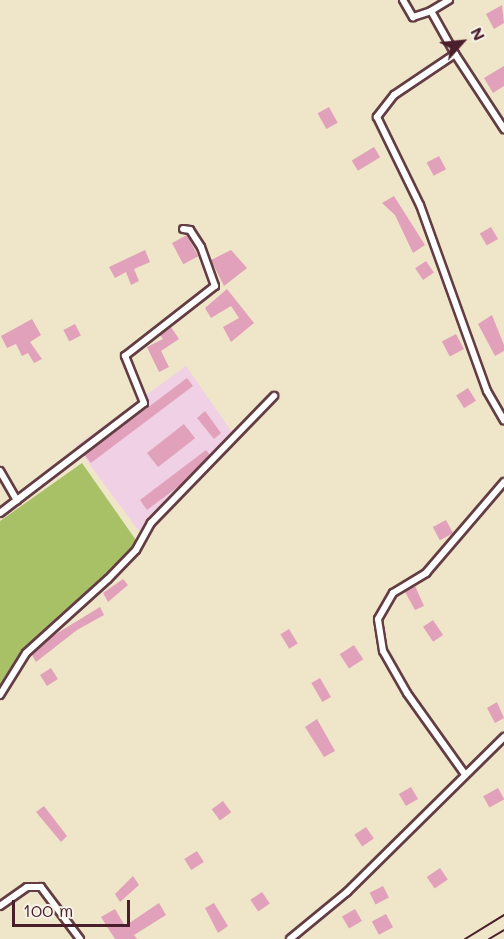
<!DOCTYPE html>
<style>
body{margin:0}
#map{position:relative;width:504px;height:939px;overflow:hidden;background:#efe5c9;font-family:Mali,sans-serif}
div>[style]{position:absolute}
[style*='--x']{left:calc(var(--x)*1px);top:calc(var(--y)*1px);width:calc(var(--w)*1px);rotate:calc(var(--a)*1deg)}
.built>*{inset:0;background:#f0d0e4}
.green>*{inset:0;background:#a8c167}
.building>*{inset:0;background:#e1a1bb;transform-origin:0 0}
.roads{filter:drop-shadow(2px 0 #633d43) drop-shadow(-2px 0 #633d43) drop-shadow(0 2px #633d43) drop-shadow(0 -2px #633d43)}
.street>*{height:6px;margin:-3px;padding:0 3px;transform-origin:3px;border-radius:3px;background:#fff}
.rail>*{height:2px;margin:-1px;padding:0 1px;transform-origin:1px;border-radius:1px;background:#4a1f2b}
span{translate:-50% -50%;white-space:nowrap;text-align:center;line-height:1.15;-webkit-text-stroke:5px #f7f3e8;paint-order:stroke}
.north{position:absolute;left:432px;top:12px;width:60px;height:60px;-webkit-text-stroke:4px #f7f3e8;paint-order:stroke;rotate:63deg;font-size:16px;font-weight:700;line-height:24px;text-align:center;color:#4a1f2b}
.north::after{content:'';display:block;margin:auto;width:21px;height:27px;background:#4a1f2b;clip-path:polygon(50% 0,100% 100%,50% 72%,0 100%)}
.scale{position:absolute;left:12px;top:900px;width:118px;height:27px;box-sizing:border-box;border:3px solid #4a1f2b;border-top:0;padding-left:8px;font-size:18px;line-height:21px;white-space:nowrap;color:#4a1f2b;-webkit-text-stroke:4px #f7f3e8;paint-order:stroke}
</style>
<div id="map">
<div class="built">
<i style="clip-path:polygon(186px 366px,236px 438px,139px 531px,76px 446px)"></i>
</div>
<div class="green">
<i style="clip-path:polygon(82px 463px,138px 543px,27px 648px,0 692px,0 521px)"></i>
</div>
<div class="building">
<i style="clip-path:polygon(502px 5px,504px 23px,494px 29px,486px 14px)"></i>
<i style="clip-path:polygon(504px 66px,504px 86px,493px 93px,484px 78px)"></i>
<i style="left:329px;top:107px;width:18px;height:13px;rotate:61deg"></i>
<i style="left:374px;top:147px;width:12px;height:26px;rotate:59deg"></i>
<i style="left:439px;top:156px;width:15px;height:14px;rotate:62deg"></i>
<i style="clip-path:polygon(394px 196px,425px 245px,413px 253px,395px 215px,382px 203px)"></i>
<i style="left:491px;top:227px;width:14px;height:13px;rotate:60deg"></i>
<i style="left:187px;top:235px;width:24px;height:17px;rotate:62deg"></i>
<i style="clip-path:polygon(145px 250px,150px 262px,134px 269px,139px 281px,131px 285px,126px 272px,115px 278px,109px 267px)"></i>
<i style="clip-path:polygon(231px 250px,247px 268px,224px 286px,211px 260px)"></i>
<i style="left:426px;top:261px;width:14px;height:13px;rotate:56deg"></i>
<i style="clip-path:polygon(227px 289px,254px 323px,231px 342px,223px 327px,239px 318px,231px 306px,211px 318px,205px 308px)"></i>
<i style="clip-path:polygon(492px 315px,504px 345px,504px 351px,495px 356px,478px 324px)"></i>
<i style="clip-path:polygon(32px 319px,41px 335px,30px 342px,42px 359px,34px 363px,28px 353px,22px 356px,16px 344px,7px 348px,1px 336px)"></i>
<i style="left:75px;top:324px;width:13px;height:13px;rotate:63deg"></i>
<i style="clip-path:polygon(171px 327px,179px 339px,161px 351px,169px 367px,159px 372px,147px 347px,163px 339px,160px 335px)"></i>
<i style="left:456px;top:334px;width:17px;height:16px;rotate:62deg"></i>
<i style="left:187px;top:378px;width:10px;height:128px;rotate:53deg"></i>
<i style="left:468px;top:388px;width:15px;height:14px;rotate:58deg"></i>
<i style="clip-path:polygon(205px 411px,221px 433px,214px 439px,197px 418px)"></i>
<i style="left:184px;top:424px;width:18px;height:47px;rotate:52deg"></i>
<i style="clip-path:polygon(206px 450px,210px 455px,183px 483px,147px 510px,140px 500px)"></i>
<i style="left:446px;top:520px;width:15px;height:15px;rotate:62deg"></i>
<i style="clip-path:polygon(123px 579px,128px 585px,108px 602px,103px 593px)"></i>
<i style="clip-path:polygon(415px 586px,424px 606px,415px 610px,405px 592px)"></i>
<i style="clip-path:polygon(100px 607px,104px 615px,77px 630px,36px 662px,32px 655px,51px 637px)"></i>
<i style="left:433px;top:620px;width:18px;height:12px;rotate:56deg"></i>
<i style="left:289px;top:629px;width:17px;height:10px;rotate:59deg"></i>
<i style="left:354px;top:645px;width:17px;height:17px;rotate:57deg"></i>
<i style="left:51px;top:668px;width:13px;height:13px;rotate:58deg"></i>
<i style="left:320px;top:678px;width:22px;height:10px;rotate:60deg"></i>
<i style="clip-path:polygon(497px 702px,504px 718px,495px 723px,487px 708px)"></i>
<i style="clip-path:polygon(317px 719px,335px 751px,324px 757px,305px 727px)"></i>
<i style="left:411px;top:787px;width:14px;height:14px;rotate:60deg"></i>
<i style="left:498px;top:788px;width:13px;height:17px;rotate:61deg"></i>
<i style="left:223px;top:801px;width:14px;height:14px;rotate:54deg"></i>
<i style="clip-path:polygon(44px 806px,67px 836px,61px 842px,36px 812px)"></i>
<i style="left:366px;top:827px;width:14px;height:14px;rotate:56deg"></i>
<i style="left:197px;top:851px;width:13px;height:15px;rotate:58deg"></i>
<i style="left:440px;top:868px;width:14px;height:16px;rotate:56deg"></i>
<i style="clip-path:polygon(133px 876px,139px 885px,120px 902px,115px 894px)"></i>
<i style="left:383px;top:886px;width:13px;height:15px;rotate:63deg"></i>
<i style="left:262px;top:892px;width:14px;height:14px;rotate:56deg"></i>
<i style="clip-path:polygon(159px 903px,166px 915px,134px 935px,137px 939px,115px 939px,101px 917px,115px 909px,125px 926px)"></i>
<i style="clip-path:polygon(214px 903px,228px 926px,218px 933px,205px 908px)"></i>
<i style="left:355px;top:909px;width:14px;height:15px;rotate:60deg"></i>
<i style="left:386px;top:914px;width:15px;height:16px;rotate:62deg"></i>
</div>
<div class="roads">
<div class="street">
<i style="--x:403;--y:0;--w:20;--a:60"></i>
<i style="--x:413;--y:17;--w:19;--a:-18"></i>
<i style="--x:449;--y:0;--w:21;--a:149"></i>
<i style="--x:431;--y:11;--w:49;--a:60.8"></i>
<i style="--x:455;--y:54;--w:73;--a:146.1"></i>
<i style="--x:394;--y:95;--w:28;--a:128"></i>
<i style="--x:377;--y:117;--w:98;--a:64"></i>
<i style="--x:420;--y:205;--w:198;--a:70.2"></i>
<i style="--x:487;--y:391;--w:34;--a:60"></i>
<i style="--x:455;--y:54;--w:90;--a:56.8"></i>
<i style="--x:0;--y:471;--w:34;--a:60"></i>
<i style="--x:0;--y:513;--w:181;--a:-37.4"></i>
<i style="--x:144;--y:403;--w:51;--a:-112"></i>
<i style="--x:125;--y:356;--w:114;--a:-37.9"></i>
<i style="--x:215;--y:286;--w:41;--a:-109.7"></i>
<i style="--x:201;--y:247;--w:20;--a:-123"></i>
<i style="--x:190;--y:230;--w:7;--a:-172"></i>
<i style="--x:0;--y:695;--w:49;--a:-58.2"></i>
<i style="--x:26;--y:653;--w:110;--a:-42.1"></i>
<i style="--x:108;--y:579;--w:40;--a:-46"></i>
<i style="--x:136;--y:550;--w:31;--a:-61"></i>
<i style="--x:151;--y:523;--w:177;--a:-45.9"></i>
<i style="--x:464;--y:773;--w:98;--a:-125.5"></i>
<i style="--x:407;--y:693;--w:48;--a:-119.7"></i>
<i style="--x:383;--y:651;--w:32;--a:-99"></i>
<i style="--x:378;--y:619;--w:30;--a:-60"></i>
<i style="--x:393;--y:593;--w:39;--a:-31"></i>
<i style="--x:426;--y:573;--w:120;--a:-49.4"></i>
<i style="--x:0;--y:906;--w:33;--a:-35"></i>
<i style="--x:27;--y:887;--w:14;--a:0"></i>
<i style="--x:41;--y:887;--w:65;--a:53.1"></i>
<i style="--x:290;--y:939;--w:74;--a:-39.5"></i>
<i style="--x:347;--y:892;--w:221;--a:-44.6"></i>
</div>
</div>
<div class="rail">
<i style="--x:465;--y:939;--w:46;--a:-31.6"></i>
<i style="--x:489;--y:939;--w:17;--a:-31"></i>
</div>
<div class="north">N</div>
<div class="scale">100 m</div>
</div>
